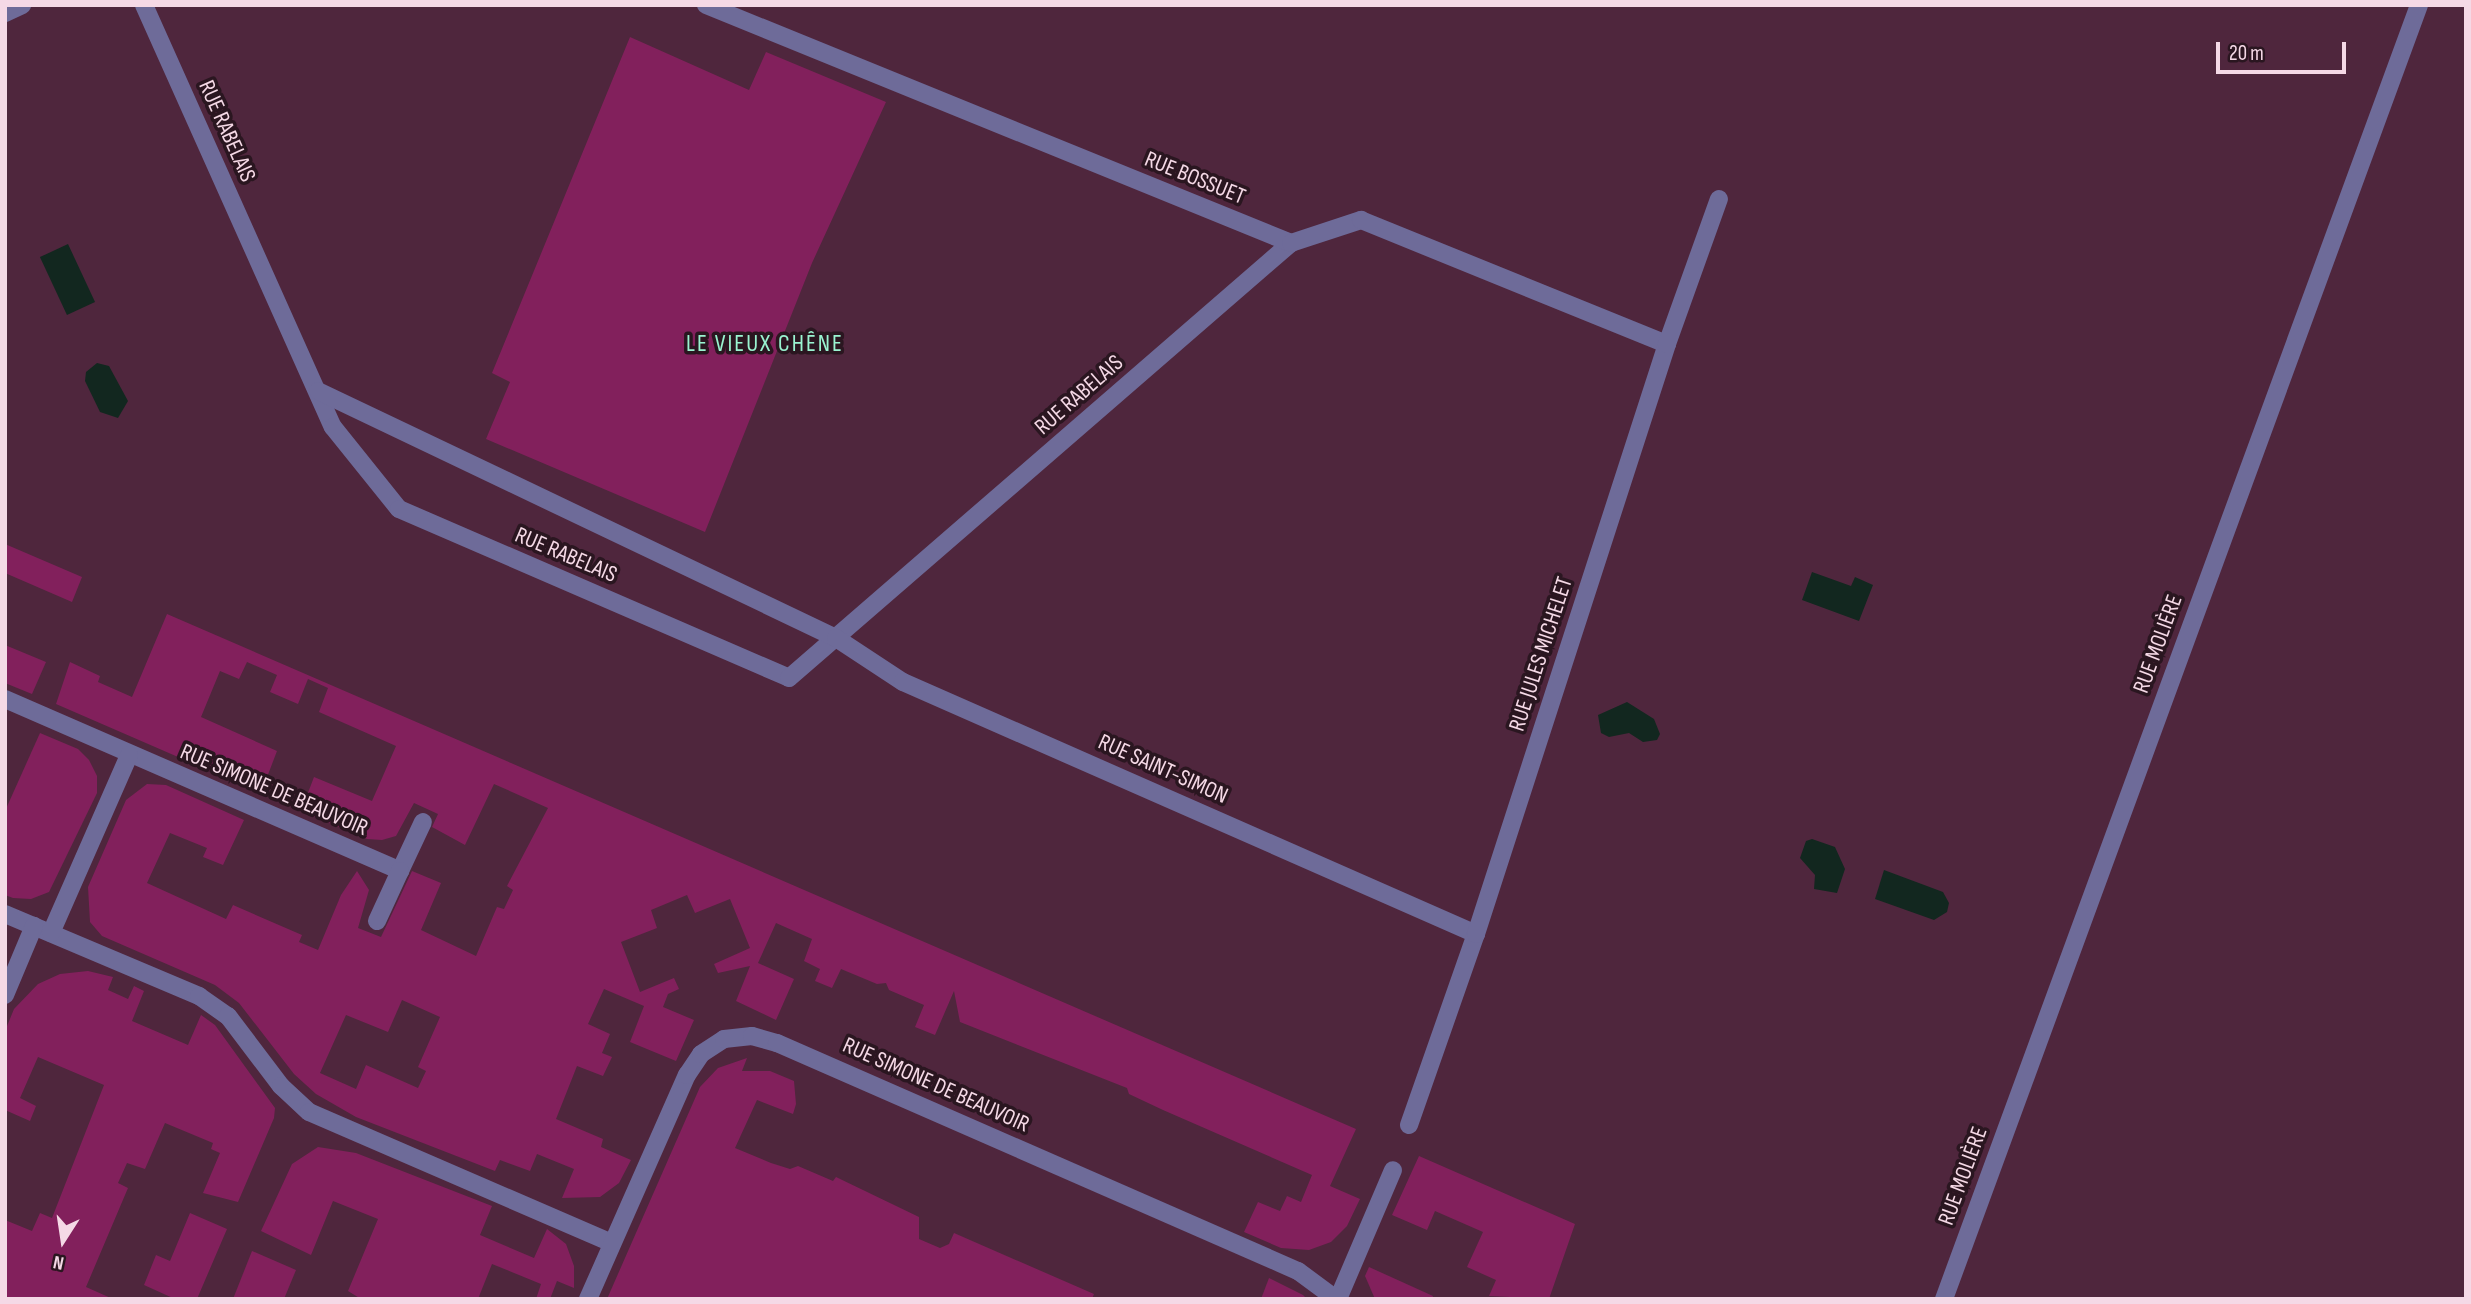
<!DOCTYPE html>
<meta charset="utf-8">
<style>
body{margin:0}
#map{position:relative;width:2471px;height:1304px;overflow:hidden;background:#4f263d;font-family:"Sofia Sans Condensed",sans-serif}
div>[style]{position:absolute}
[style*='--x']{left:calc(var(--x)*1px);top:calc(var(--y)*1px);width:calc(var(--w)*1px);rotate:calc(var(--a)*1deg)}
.green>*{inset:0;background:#82205c}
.water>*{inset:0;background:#12271f;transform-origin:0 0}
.minor>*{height:18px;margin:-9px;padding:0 9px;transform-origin:9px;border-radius:9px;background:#6e6b99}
span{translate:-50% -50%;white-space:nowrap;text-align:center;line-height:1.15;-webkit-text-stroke:7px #2a1620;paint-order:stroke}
.street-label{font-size:23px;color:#f5d9e6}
.neighbourhood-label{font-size:24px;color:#9af4d1;letter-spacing:2px}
.frame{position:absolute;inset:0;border:7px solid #f5d9e6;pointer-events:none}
.north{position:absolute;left:28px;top:1206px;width:70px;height:70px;-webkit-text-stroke:5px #2a1620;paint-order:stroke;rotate:192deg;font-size:19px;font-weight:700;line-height:28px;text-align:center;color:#f5d9e6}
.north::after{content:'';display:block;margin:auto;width:24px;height:32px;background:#f5d9e6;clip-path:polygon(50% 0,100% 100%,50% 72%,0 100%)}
.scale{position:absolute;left:2216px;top:42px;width:130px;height:32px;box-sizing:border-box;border:4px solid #f5d9e6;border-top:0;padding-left:9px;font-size:21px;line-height:24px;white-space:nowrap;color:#f5d9e6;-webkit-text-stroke:5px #2a1620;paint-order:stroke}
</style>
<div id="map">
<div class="green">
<i style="clip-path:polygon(630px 37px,749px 90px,766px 52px,886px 102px,812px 263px,705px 532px,486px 439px,510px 382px,492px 373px)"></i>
<i style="clip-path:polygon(5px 544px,82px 577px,72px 602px,5px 573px)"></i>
<i style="clip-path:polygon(evenodd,167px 614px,1356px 1129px,1330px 1186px,1360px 1199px,1347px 1226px,1331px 1242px,1309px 1250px,1281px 1248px,1244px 1232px,1258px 1202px,1280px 1211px,1287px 1196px,1301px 1202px,1312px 1175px,1163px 1110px,1129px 1094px,1127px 1088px,960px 1022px,954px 991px,935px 1035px,915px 1027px,924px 1005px,889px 990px,886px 983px,877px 984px,841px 969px,832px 988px,815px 981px,820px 969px,804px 961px,812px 939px,776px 923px,758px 963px,794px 979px,776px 1020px,736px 1001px,750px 966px,718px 973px,714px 964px,750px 948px,730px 899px,695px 913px,687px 895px,651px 910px,657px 928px,621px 942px,640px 992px,674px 978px,679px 989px,668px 994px,663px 1007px,694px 1020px,676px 1061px,630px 1042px,644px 1006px,604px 989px,588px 1024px,610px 1034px,602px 1053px,612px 1057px,603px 1076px,577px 1066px,556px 1119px,603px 1139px,601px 1147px,631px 1160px,619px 1183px,600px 1197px,562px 1198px,574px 1169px,537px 1154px,530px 1171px,500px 1160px,495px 1171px,356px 1117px,316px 1094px,294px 1074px,239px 1003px,215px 985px,102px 936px,90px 922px,88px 887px,126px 800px,147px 784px,166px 785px,244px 820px,223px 865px,203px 857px,207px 848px,170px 833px,147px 883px,226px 919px,233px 905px,302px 935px,299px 942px,318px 950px,341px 895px,357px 871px,369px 890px,358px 928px,381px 937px,412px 871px,441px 883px,421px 930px,476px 956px,497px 907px,504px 909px,513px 890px,507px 886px,548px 808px,494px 784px,465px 845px,432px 827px,438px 814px,414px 803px,396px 836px,382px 840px,367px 839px,301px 811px,314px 777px,372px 801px,396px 746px,319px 712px,328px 688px,308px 679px,298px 704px,270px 692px,277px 675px,247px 662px,239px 679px,220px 671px,201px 717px,277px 751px,261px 793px,56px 704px,70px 662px,100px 676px,98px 682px,132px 697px,167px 614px,402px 1000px,440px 1017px,418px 1067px,426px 1071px,418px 1088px,366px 1065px,356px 1089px,320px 1073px,346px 1015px,388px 1032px,402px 1000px)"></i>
<i style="clip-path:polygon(5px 645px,46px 662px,32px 694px,5px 683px)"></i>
<i style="clip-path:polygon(40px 733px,78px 749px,89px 760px,97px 776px,97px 793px,49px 892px,31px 899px,13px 898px,5px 895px,5px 811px)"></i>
<i style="clip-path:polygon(88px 971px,113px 977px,108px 990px,128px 999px,134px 986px,144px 991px,132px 1021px,188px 1045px,201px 1015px,215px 1025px,275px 1108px,274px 1118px,238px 1202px,203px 1193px,220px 1153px,211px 1149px,213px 1143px,165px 1123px,145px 1169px,127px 1163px,118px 1183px,128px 1188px,86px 1287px,113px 1299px,5px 1299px,5px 1220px,32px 1231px,40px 1213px,52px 1218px,104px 1085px,38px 1057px,20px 1098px,36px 1106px,30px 1121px,5px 1110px,5px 1031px,14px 1009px,38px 984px,60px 974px)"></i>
<i style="clip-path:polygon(747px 1058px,742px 1071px,770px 1071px,794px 1081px,796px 1104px,793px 1114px,757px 1100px,735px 1148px,771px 1163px,790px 1169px,798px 1166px,833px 1181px,836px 1177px,919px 1217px,919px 1239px,940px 1248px,949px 1244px,954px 1233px,1094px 1294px,1092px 1299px,607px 1299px,700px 1087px,718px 1068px)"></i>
<i style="clip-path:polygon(318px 1147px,356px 1153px,492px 1206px,480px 1235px,534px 1258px,547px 1229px,566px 1244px,574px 1266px,574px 1288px,557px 1281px,550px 1299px,536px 1299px,541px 1284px,492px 1264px,478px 1299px,361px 1299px,348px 1291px,378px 1219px,333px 1201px,311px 1255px,261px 1231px,292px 1164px)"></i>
<i style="clip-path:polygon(1419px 1156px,1575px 1224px,1549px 1299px,1489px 1296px,1496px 1280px,1467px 1267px,1483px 1232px,1435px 1211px,1427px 1230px,1392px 1215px)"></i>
<i style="clip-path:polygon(190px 1213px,227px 1229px,197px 1299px,175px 1299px,144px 1285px,156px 1255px,170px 1261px)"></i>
<i style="clip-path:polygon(252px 1251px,296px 1270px,284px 1299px,233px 1299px)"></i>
<i style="clip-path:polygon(1369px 1267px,1433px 1296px,1432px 1299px,1375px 1299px,1365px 1276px)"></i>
<i style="clip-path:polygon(1269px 1278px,1303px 1295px,1307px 1299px,1261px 1299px)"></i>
</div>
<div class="water">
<i style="left:68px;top:244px;width:64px;height:31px;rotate:65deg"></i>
<i style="clip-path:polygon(97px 363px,109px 366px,128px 401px,118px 418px,100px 412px,85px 381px,86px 372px)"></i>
<i style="clip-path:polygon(1812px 572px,1851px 586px,1855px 577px,1873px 585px,1859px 621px,1802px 600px)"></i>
<i style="clip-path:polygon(1627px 702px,1654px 719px,1660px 734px,1657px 740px,1643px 742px,1629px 733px,1609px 737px,1601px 733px,1598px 715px)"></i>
<i style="clip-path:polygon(1812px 839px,1835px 847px,1845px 869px,1837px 893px,1814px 889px,1815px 875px,1800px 858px,1806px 841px)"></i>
<i style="clip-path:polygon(1884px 870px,1943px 892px,1949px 903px,1947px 912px,1934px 920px,1875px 899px)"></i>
</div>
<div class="minor">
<i style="--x:144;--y:5;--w:462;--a:65.9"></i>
<i style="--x:333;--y:427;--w:105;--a:51.2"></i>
<i style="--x:399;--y:509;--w:425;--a:23.4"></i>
<i style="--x:789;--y:678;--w:664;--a:-40.91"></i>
<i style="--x:706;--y:5;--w:632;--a:22.14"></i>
<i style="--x:1291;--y:243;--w:74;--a:-18.2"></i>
<i style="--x:1361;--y:220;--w:330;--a:22.1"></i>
<i style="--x:5;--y:13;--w:19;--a:-25"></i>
<i style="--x:318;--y:391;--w:574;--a:25.49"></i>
<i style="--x:836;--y:638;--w:80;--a:33.3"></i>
<i style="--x:903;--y:682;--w:626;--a:23.74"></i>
<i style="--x:5;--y:699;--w:431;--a:23.5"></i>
<i style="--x:400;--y:871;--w:54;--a:-64.9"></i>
<i style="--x:5;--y:914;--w:211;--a:22.9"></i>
<i style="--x:199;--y:996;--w:35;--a:35"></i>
<i style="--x:228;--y:1016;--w:88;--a:52.9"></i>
<i style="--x:281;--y:1086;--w:38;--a:43"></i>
<i style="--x:309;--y:1112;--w:330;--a:23.4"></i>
<i style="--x:377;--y:921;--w:55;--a:-65.3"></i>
<i style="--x:51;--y:933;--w:194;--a:-66.3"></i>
<i style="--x:5;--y:995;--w:75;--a:-67.2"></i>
<i style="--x:1409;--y:1125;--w:202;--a:-70.7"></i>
<i style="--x:1476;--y:934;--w:620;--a:-72.06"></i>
<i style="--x:1667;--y:344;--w:154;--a:-70.3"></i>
<i style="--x:588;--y:1299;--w:245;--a:-66.2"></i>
<i style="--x:687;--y:1075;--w:25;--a:-56"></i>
<i style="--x:701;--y:1054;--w:27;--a:-33"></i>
<i style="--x:724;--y:1039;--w:28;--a:-6"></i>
<i style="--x:752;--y:1036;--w:26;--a:16"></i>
<i style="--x:777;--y:1043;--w:569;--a:23.64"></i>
<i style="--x:1298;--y:1271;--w:47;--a:36.4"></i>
<i style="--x:1338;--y:1299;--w:140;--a:-66.9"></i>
<i style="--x:1944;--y:1299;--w:1378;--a:-69.84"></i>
</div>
<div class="street-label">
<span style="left:227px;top:131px;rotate:66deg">RUE RABELAIS</span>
<span style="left:1195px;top:178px;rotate:22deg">RUE BOSSUET</span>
<span style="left:1079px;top:395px;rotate:-41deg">RUE RABELAIS</span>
<span style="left:566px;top:555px;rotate:23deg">RUE RABELAIS</span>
<span style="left:2158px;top:644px;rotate:-70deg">RUE MOLIÈRE</span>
<span style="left:1541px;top:654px;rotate:-72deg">RUE JULES MICHELET</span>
<span style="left:1163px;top:769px;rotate:24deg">RUE SAINT-SIMON</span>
<span style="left:274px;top:790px;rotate:23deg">RUE SIMONE DE BEAUVOIR</span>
<span style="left:936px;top:1085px;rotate:24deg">RUE SIMONE DE BEAUVOIR</span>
<span style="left:1963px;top:1176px;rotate:-70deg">RUE MOLIÈRE</span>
</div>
<div class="neighbourhood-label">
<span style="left:765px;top:344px">LE VIEUX CHÊNE</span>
</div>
<div class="frame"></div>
<div class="north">N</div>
<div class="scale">20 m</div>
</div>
